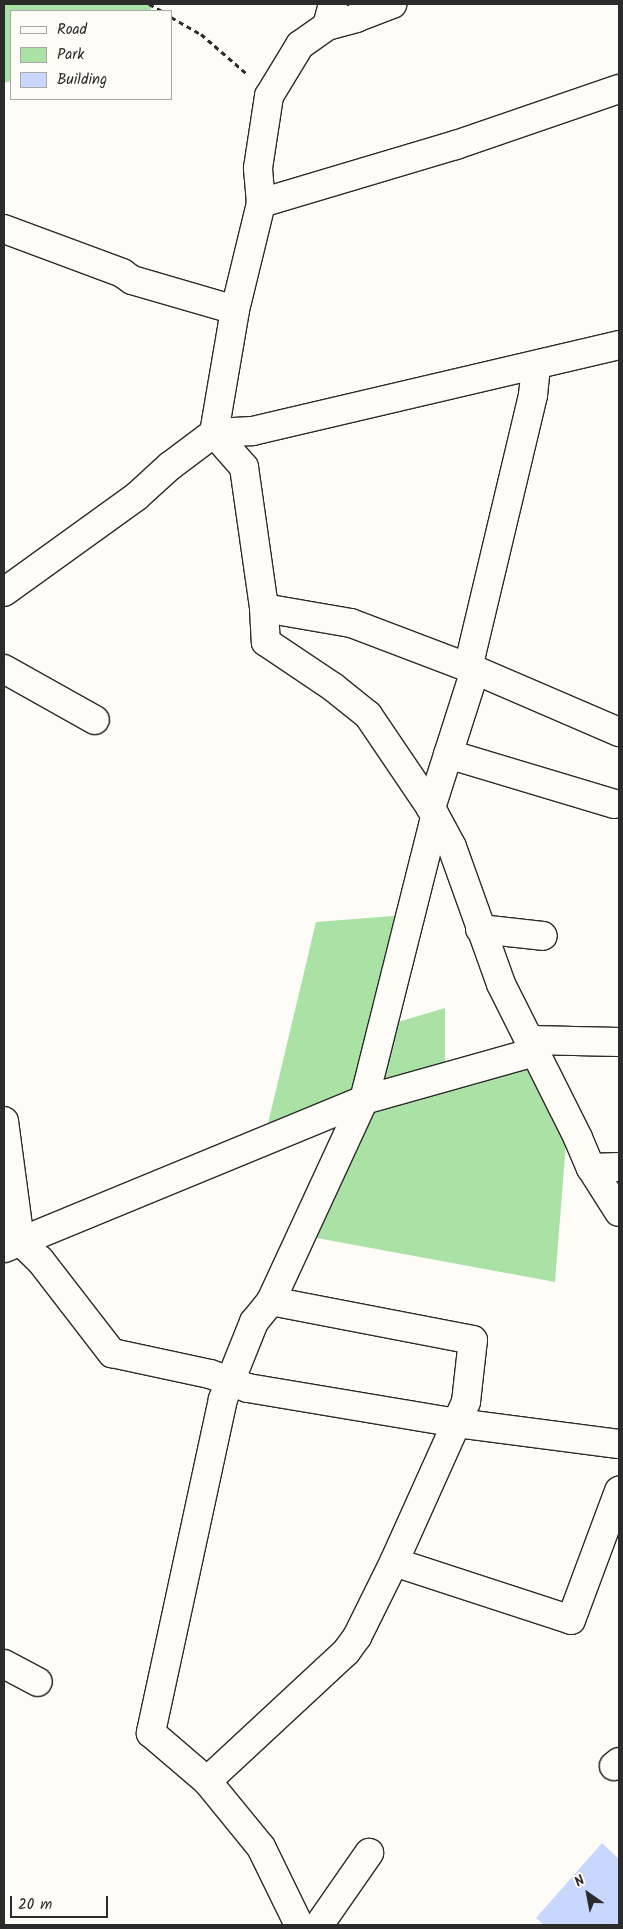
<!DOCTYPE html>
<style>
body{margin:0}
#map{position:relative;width:623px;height:1929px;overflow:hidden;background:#fdfcf7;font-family:Kalam,sans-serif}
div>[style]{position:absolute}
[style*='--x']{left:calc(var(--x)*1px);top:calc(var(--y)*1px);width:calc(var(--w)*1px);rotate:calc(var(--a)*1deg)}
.green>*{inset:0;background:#aae2a6}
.building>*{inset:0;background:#c8d7fd}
.path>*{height:3px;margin-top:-1.5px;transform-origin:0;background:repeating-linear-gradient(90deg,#2b2b2b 0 5px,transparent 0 9px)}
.roads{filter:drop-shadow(1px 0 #2b2b2b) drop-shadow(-1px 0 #2b2b2b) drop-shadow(0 1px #2b2b2b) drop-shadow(0 -1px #2b2b2b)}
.minor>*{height:28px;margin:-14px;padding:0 14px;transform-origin:14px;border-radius:14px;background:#fdfcf7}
span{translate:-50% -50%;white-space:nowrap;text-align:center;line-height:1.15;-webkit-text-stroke:4px #fdfcf7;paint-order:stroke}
.frame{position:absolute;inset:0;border:5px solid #2b2b2b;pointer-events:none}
.legend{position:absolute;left:10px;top:10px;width:162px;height:90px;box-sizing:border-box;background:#fdfcf7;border:1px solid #a9a8a5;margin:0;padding:6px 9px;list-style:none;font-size:15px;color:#2b2b2b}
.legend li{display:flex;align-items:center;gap:10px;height:25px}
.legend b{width:25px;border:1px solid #a9a8a5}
.north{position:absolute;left:563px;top:1869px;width:50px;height:50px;-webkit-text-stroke:4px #fdfcf7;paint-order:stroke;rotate:327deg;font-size:14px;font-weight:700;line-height:20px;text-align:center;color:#2b2b2b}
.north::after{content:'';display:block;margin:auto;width:18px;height:22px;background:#2b2b2b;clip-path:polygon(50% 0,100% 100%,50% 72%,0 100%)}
.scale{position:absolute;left:10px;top:1896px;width:98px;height:22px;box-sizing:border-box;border:2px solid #2b2b2b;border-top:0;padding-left:6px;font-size:15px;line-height:18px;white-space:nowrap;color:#2b2b2b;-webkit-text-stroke:4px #fdfcf7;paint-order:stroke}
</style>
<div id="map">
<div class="green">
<i style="clip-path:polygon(4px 4px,153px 4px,150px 11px,11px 11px,11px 81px,4px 83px)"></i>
<i style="clip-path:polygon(406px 915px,355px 1101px,266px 1132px,316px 922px)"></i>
<i style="clip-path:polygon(445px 1008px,445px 1071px,370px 1093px,388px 1025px)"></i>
<i style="clip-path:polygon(525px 1066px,566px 1143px,555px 1282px,306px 1236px,367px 1112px)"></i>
</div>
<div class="building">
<i style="clip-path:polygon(602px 1843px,619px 1859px,619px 1923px,617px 1925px,544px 1925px,536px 1918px)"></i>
</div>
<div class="path">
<i style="--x:149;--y:4;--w:15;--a:28"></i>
<i style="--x:171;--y:17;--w:34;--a:30"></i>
<i style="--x:201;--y:34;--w:60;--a:40.9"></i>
</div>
<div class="roads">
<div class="minor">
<i style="--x:327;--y:26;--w:30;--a:-15"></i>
<i style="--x:356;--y:18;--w:39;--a:-21"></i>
<i style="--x:261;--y:203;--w:203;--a:-16.6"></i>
<i style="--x:456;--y:145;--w:172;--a:-19"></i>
<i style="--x:4;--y:229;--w:126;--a:20.4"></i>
<i style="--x:122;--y:273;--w:12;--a:35"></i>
<i style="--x:132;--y:280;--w:107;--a:16.2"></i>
<i style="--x:214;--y:433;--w:45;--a:48.6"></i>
<i style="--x:244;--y:467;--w:142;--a:81.9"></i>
<i style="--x:264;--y:608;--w:34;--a:87"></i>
<i style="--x:266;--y:642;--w:81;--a:33.9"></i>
<i style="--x:333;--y:687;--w:45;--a:38.7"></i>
<i style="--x:368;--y:715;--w:112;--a:55.9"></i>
<i style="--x:431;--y:808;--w:44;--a:61.7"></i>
<i style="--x:452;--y:847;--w:145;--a:70.3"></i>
<i style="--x:501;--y:984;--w:172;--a:63.4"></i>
<i style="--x:578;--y:1138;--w:33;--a:67"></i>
<i style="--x:591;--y:1168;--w:52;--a:57.5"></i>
<i style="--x:214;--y:433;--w:125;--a:-80.3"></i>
<i style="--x:235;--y:310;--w:110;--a:-76.3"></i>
<i style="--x:261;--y:203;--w:35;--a:-95"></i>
<i style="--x:258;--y:168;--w:73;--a:-81.3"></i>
<i style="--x:269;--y:96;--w:60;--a:-58.7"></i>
<i style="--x:300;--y:45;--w:33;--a:-35"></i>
<i style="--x:327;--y:26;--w:23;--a:-75"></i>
<i style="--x:4;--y:592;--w:164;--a:-35.8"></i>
<i style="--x:137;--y:496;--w:45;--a:-42.3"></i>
<i style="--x:170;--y:466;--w:55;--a:-36.9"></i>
<i style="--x:214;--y:433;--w:39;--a:-3"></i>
<i style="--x:253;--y:431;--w:376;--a:-13.2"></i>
<i style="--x:264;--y:608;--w:88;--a:9.8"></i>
<i style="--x:351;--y:623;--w:133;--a:20.8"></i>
<i style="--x:475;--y:670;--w:157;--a:23.3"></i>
<i style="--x:468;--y:668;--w:281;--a:-76.6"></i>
<i style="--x:533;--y:395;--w:30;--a:-84"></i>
<i style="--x:4;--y:669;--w:104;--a:29.3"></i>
<i style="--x:448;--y:754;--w:174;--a:16.7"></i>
<i style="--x:431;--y:808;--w:145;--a:-72.3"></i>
<i style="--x:480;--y:929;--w:63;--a:6.3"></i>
<i style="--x:530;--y:1040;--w:89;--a:1.3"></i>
<i style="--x:4;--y:1121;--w:121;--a:82.4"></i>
<i style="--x:20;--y:1241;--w:28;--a:44"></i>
<i style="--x:40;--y:1260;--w:118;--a:52.3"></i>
<i style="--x:112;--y:1353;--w:100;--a:12.1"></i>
<i style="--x:210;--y:1374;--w:40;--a:20.2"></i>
<i style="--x:248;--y:1388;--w:212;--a:9.5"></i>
<i style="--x:457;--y:1423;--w:163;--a:7.4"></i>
<i style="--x:591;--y:1168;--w:28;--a:-2"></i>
<i style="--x:5;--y:1248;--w:388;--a:-22.4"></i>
<i style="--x:364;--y:1100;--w:178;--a:-15.7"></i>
<i style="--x:271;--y:1301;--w:221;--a:-65.2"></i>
<i style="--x:364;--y:1100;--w:292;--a:-75.9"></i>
<i style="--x:394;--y:1562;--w:186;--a:18.1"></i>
<i style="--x:571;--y:1620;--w:138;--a:-69.6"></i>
<i style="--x:4;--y:1664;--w:38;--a:28"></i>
<i style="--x:614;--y:1766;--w:6;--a:-39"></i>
<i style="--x:207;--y:1781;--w:190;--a:-42.9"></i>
<i style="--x:346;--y:1652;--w:19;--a:-54"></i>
<i style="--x:357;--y:1637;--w:84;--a:-63.7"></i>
<i style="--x:394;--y:1562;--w:175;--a:-65.8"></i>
<i style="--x:466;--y:1402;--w:62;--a:-83.6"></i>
<i style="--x:473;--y:1340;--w:206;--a:-169.1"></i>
<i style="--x:271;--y:1301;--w:27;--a:129"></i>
<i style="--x:254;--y:1322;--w:83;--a:111.9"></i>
<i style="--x:223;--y:1399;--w:342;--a:102.2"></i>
<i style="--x:151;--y:1733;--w:74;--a:40.6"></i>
<i style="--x:207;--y:1781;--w:85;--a:50.7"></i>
<i style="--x:261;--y:1847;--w:87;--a:64"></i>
<i style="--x:319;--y:1925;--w:88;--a:-55.2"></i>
</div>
</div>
<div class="frame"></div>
<ul class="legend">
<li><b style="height:6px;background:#fdfcf7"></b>Road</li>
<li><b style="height:14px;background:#aae2a6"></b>Park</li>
<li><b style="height:14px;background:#c8d7fd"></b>Building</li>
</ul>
<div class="north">N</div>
<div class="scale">20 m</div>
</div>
